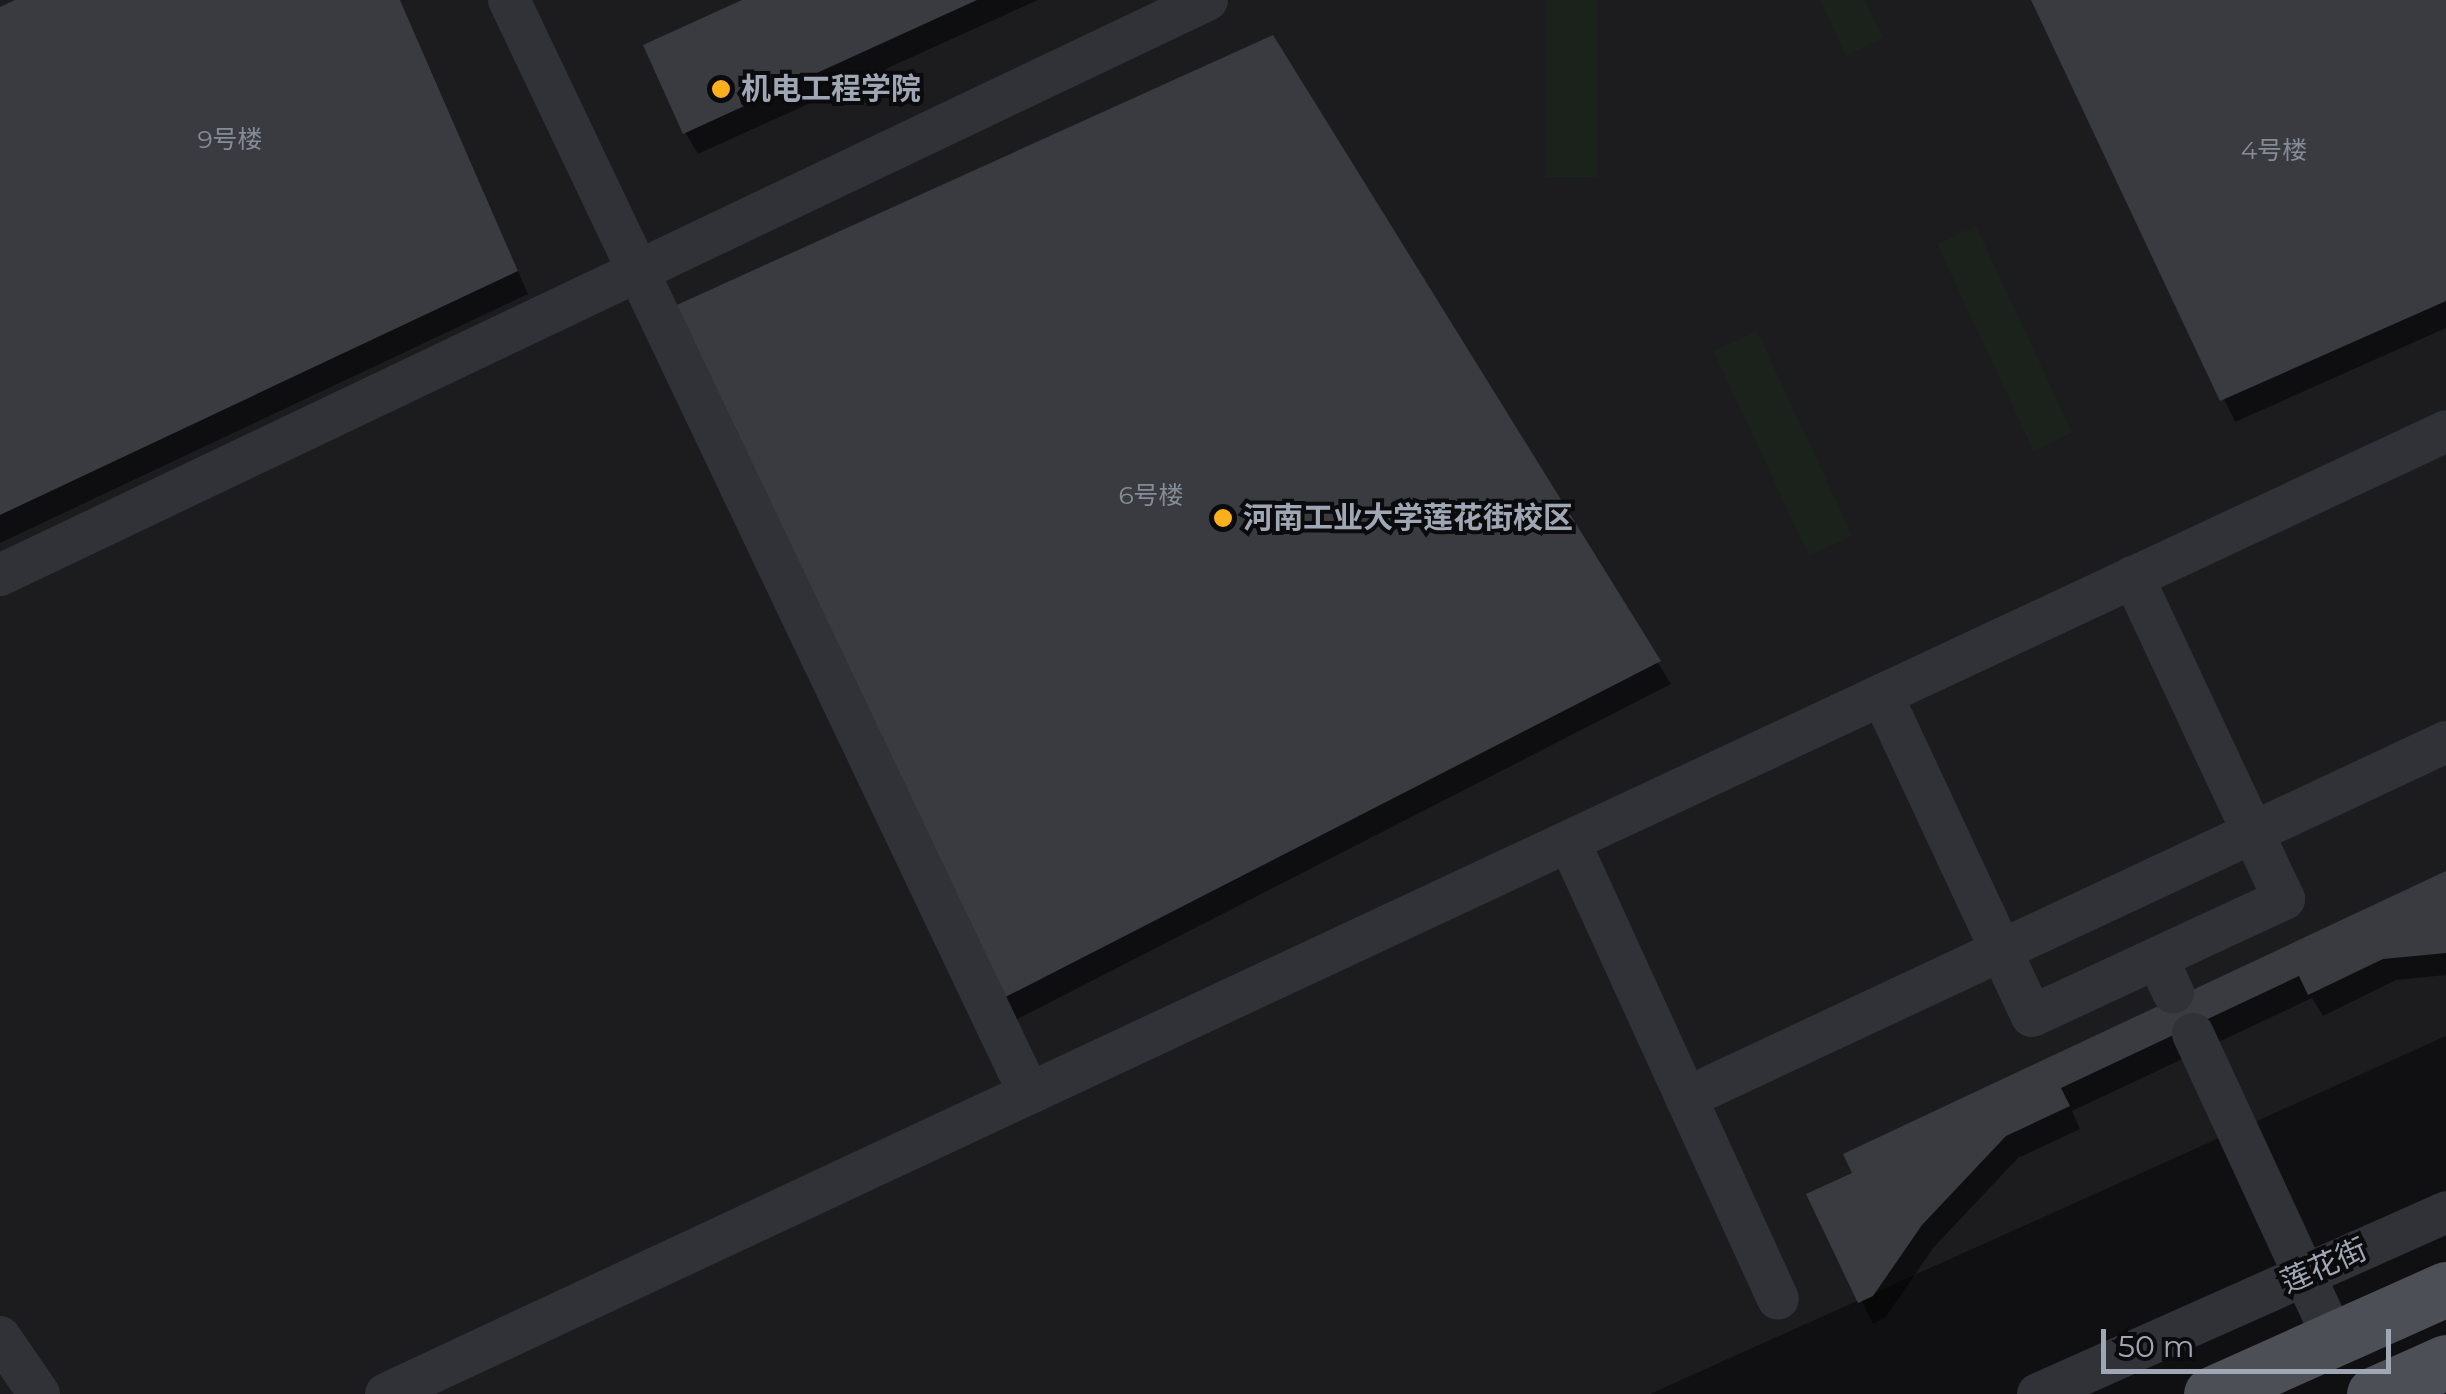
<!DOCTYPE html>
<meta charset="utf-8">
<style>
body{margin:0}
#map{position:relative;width:2446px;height:1394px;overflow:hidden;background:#101012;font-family:Montserrat,"Noto Sans SC",sans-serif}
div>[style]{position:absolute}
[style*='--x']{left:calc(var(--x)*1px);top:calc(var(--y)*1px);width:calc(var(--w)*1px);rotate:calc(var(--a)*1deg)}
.built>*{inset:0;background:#1c1c1f}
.green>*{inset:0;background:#1a221b;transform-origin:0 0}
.shadow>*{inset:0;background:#0007}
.building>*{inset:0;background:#3a3b40}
.minor>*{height:42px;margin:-21px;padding:0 21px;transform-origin:21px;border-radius:21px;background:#313237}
.major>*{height:55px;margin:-27.5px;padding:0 27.5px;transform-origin:27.5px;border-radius:27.5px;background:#4d4f56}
.dots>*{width:28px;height:28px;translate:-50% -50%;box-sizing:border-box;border:5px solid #0b0b0d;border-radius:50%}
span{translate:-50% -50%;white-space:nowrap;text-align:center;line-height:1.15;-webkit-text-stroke:8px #0b0b0d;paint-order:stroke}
.number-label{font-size:25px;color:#868c97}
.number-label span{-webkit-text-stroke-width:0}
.poi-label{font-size:30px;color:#a0a7b4;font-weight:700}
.left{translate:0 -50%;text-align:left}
.street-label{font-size:30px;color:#a0a7b4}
.scale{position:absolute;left:2101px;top:1329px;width:290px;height:45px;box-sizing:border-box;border:5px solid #a0a7b4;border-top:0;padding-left:12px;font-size:30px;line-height:35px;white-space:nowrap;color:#a0a7b4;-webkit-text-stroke:8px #0b0b0d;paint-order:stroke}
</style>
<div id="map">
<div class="built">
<i style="clip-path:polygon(0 0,2446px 0,2446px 1036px,1650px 1394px,0 1394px)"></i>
</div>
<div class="green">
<i style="left:1545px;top:0;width:52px;height:177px"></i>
<i style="clip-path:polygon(1820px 0,1865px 0,1883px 38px,1846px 56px)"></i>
<i style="left:1976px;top:226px;width:228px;height:43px;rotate:65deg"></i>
<i style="left:1757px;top:331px;width:226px;height:48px;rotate:65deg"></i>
</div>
<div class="shadow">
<i style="clip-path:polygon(21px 0,400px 0,528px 294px,0 543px,0 10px)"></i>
<i style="clip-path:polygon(748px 0,1038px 0,698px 154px,685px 132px)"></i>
<i style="clip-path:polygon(2034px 0,2446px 0,2446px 328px,2235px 422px)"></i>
<i style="clip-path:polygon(1272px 38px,1671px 684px,1002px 1027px,990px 1005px)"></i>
<i style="clip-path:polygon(2446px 874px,2446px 975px,2396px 980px,2323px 1016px,2312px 998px,2072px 1111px,2080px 1129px,2018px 1158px,1934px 1247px,1885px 1318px,1873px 1324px,1810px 1195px)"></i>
</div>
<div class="building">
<i style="clip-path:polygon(15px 0,400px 0,518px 271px,0 515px,0 7px)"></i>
<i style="clip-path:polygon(742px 0,977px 0,683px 134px,643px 45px)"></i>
<i style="clip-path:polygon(2031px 0,2446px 0,2446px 301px,2220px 401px)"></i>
<i style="clip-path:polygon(1273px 35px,1661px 661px,988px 1006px,659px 313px)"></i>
<i style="clip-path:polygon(2446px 871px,2446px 953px,2383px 959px,2308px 995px,2299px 976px,2061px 1088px,2070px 1106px,2006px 1136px,1922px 1225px,1873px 1296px,1858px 1303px,1806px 1194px,1852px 1173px,1843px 1154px)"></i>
</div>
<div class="minor">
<i style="--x:509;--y:0;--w:1210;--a:64.56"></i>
<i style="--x:0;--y:575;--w:1337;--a:-25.47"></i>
<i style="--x:1882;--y:695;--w:354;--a:65"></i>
<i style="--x:2032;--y:1016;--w:278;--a:-24.9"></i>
<i style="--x:2284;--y:899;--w:356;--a:-115.1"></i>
<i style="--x:1569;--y:841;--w:503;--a:65.47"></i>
<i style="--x:2157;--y:958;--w:38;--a:65"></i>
<i style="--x:2193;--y:1034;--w:336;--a:65.2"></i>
<i style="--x:1686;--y:1098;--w:839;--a:-25.1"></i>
<i style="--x:0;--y:1337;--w:69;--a:55.6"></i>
<i style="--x:386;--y:1394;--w:2274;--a:-25.05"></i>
<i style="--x:2038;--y:1394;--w:447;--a:-24"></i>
</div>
<div class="major">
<i style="--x:2211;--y:1394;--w:257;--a:-24.1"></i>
<i style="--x:2374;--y:1394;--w:79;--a:-24"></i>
</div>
<div class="dots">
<i style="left:721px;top:89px;background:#feaf1c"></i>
<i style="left:1223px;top:518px;background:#feaf1c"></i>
</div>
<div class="number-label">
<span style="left:230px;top:139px">9号楼</span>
<span style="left:2274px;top:150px">4号楼</span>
<span style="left:1151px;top:495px">6号楼</span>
</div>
<div class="poi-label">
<span class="left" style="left:741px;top:89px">机电工程学院</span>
<span class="left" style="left:1243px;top:518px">河南工业大学莲花街校区</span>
</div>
<div class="street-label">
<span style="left:2324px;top:1266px;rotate:-24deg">莲花街</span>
</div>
<div class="scale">50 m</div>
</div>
